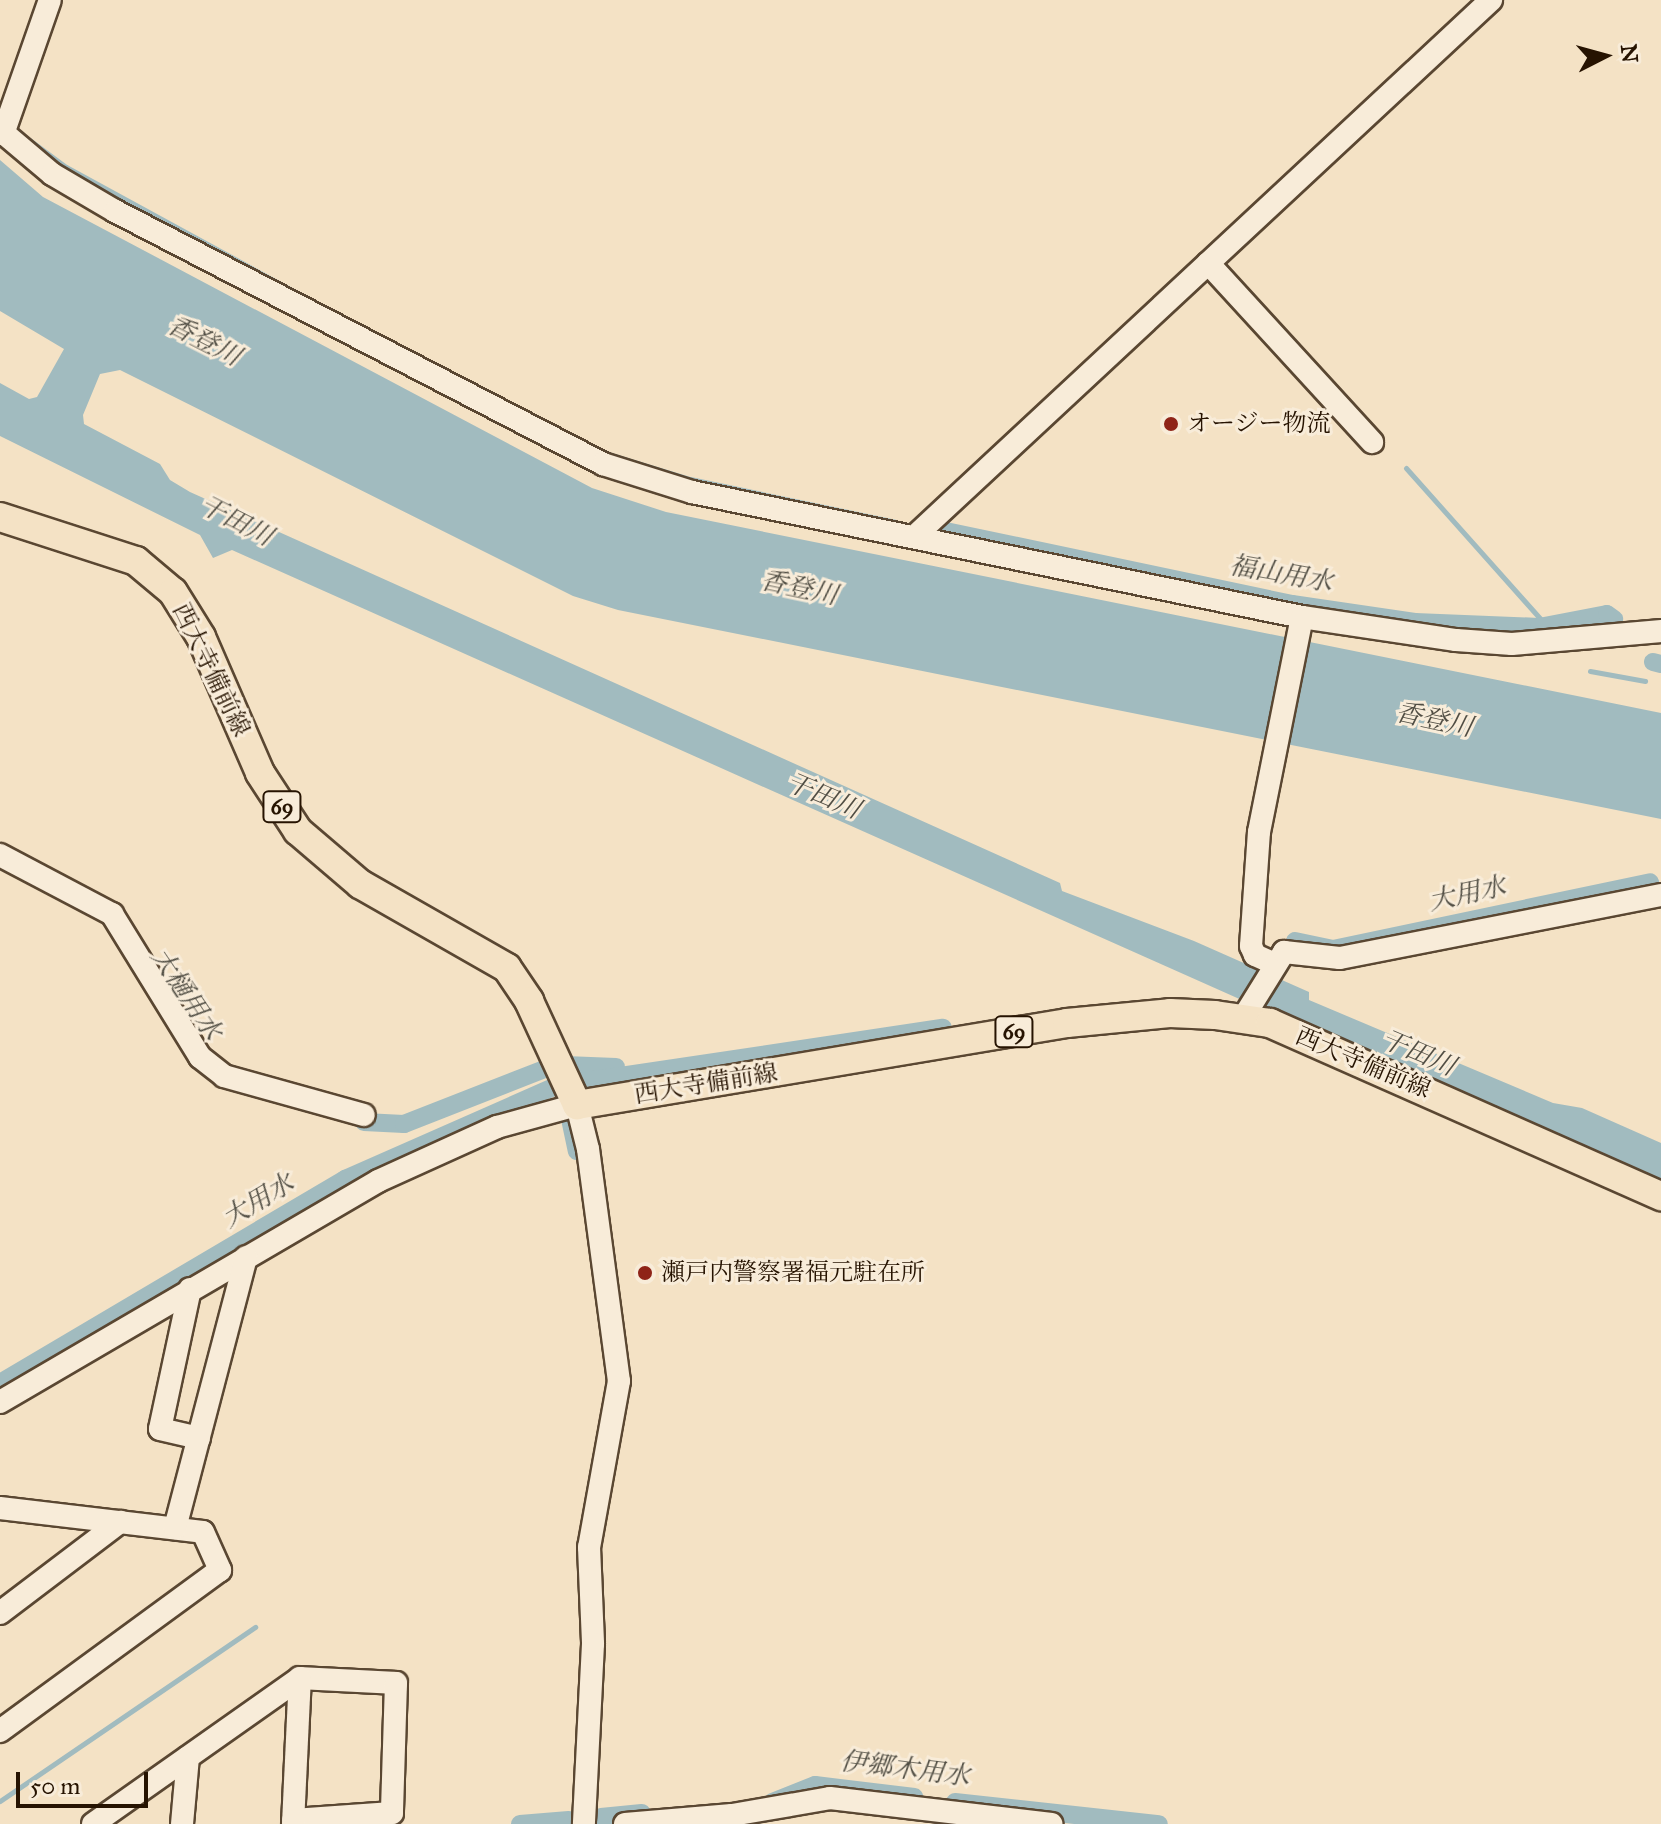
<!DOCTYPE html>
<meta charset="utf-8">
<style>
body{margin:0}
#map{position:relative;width:1661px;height:1824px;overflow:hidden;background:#f4e2c5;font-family:"IM FELL Great Primer","Noto Serif JP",serif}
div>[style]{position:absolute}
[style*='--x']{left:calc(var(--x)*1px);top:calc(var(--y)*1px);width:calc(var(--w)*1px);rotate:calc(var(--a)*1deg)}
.water>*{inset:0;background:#a1bbbf}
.stream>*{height:5px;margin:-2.5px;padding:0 2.5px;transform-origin:2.5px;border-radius:2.5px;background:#a1bbbf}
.canal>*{height:18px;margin:-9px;padding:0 9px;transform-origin:9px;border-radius:9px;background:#a1bbbf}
.roads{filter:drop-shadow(2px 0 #5a4732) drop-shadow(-2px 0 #5a4732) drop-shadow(0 2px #5a4732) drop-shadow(0 -2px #5a4732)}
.minor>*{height:22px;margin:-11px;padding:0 11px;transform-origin:11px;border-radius:11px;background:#f8ecd9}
.major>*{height:28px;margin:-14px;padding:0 14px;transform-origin:14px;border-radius:14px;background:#f4e2c5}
.dots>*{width:22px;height:22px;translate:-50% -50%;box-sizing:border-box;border:4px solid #f8ecd9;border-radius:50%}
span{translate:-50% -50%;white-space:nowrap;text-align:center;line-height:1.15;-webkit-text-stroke:6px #f8ecd9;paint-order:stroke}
.shield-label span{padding:2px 6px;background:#f8ecd9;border:2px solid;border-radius:6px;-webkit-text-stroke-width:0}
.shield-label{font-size:22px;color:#261301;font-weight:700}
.poi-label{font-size:24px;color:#261301}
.left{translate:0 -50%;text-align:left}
.street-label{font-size:24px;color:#261301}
.water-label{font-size:26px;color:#514e44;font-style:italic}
.north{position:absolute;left:1565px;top:16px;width:80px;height:80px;-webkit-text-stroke:6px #f8ecd9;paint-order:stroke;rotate:84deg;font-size:22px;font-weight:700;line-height:32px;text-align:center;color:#261301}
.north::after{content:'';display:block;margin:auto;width:28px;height:36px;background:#261301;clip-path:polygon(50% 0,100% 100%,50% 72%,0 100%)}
.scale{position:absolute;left:16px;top:1772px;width:132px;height:36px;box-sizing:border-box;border:4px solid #261301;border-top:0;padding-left:10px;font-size:24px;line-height:28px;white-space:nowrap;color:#261301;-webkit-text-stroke:6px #f8ecd9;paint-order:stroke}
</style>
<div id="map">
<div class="water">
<i style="clip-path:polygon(0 160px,43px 197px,592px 488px,666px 512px,1661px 713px,1661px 819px,618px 610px,573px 596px,120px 370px,100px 374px,83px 415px,84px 424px,160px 464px,170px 480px,190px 492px,1060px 883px,1062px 891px,1194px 941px,1309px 992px,1309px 1000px,1553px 1103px,1582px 1108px,1661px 1143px,1661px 1187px,232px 550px,213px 558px,200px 535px,0 436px,0 383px,29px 399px,37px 397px,64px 349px,0 311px)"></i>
</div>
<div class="stream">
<i style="--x:28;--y:139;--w:47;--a:36.4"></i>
<i style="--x:66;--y:167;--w:261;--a:28.6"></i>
<i style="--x:601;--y:452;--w:93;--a:16.9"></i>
<i style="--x:690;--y:479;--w:209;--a:11.8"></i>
<i style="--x:1406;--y:468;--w:218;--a:48.3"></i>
<i style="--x:1590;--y:671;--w:56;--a:10.3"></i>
<i style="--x:0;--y:1801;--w:309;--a:-34.3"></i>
</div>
<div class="canal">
<i style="--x:941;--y:530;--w:359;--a:11.9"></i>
<i style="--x:1292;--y:604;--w:124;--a:8.3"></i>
<i style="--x:1415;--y:622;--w:124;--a:2.3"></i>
<i style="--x:1539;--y:627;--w:69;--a:-10.8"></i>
<i style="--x:1607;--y:614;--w:9;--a:36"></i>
<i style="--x:1653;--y:662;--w:8;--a:14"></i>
<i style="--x:1295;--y:941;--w:39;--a:12"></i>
<i style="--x:1333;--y:949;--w:324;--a:-11.9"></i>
<i style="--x:565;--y:1065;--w:51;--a:2.2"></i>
<i style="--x:580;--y:1082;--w:367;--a:-8.5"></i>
<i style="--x:570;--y:1119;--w:33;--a:78"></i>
<i style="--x:364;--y:1122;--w:40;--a:2.9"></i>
<i style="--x:404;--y:1124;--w:154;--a:-21.4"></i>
<i style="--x:0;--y:1383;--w:401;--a:-30.6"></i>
<i style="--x:345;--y:1179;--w:228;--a:-23.8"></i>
<i style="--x:772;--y:1802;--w:46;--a:-21.6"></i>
<i style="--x:815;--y:1785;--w:100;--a:6.9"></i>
<i style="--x:955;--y:1802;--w:205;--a:6.2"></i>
<i style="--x:601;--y:1817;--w:41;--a:-5.6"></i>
<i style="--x:520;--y:1824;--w:49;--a:-4.7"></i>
</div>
<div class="roads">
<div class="minor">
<i style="--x:0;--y:130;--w:68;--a:40.2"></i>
<i style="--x:52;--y:174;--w:73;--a:30.4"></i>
<i style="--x:115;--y:211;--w:550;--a:27.4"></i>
<i style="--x:603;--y:464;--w:93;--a:17.5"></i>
<i style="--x:692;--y:492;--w:623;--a:11.58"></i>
<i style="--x:1302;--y:617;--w:156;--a:8.5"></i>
<i style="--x:1456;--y:640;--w:56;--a:4.1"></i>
<i style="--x:1512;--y:644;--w:150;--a:-5"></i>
<i style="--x:3;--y:134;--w:142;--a:-70.7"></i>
<i style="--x:1208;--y:263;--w:243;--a:47.5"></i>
<i style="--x:915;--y:536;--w:787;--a:-42.94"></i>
<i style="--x:0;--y:855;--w:127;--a:27.8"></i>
<i style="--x:112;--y:914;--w:168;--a:58.4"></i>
<i style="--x:200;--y:1057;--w:31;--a:38"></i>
<i style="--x:224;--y:1076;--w:145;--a:15.6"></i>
<i style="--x:1275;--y:964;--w:22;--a:-156"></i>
<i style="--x:1255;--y:955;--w:10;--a:-114"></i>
<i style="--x:1251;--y:946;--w:114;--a:-86"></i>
<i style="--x:1259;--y:832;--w:219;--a:-78.7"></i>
<i style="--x:1243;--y:1018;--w:78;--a:-58.2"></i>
<i style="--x:1284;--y:952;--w:56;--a:6.1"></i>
<i style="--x:1340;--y:958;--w:327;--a:-11.1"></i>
<i style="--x:190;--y:1289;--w:143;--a:102.1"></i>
<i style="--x:160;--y:1429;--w:40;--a:13"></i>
<i style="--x:0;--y:1402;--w:438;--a:-30.3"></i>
<i style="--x:378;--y:1181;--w:131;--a:-24.4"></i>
<i style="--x:497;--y:1127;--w:83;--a:-15.4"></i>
<i style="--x:577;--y:1105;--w:45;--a:76"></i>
<i style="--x:588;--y:1149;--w:234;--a:82.4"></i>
<i style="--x:619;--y:1381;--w:169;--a:100.2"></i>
<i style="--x:589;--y:1547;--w:97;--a:87.6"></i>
<i style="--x:593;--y:1644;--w:180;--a:92.9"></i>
<i style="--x:0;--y:1508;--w:204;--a:6.7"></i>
<i style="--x:203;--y:1532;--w:42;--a:65.9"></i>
<i style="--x:220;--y:1570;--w:273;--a:143.8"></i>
<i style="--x:175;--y:1528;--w:280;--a:-75.3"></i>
<i style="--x:0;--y:1613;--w:151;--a:-37.2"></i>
<i style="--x:93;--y:1824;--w:253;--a:-35.2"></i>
<i style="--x:300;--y:1678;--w:96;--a:3"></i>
<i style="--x:396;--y:1683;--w:130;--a:91.8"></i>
<i style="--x:392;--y:1813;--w:99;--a:176"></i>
<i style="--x:182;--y:1824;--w:67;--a:-84.9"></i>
<i style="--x:293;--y:1824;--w:146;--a:-87.3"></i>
<i style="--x:625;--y:1824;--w:107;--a:-4.8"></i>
<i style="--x:732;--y:1815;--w:99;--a:-9.8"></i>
<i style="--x:830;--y:1798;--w:223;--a:6.7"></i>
</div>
<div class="major">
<i style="--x:0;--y:517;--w:143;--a:17.9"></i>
<i style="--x:136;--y:561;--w:48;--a:40"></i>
<i style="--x:173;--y:592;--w:53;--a:58.1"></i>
<i style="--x:201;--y:637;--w:148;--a:66.5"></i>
<i style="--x:260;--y:773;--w:69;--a:56.8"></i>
<i style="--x:298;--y:831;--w:82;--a:40.5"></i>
<i style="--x:360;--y:884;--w:169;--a:29.7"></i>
<i style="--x:507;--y:968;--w:40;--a:56"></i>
<i style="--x:529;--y:1001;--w:115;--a:65.2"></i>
<i style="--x:577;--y:1105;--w:497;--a:-9.5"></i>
<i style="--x:1067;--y:1023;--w:103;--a:-5.5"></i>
<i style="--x:1170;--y:1013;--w:45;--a:2.5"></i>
<i style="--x:1215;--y:1015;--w:56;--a:8.3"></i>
<i style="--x:1270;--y:1023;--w:428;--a:23.9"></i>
</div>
</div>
<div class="dots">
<i style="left:1171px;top:424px;background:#8f2418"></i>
<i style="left:645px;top:1273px;background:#8f2418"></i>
</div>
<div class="shield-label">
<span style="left:282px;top:807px">69</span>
<span style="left:1014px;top:1032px">69</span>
</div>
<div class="poi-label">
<span class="left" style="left:1187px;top:424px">オージー物流</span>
<span class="left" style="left:661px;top:1273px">瀬戸内警察署福元駐在所</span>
</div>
<div class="street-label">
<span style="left:211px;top:670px;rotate:64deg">西大寺備前線</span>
<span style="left:1363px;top:1063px;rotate:23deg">西大寺備前線</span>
<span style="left:706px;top:1084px;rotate:-9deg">西大寺備前線</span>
</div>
<div class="water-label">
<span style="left:204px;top:341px;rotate:27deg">香登川</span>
<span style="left:236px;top:521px;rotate:27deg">干田川</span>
<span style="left:1281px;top:574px;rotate:10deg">福山用水</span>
<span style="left:799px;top:588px;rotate:12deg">香登川</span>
<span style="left:1434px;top:720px;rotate:12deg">香登川</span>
<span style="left:823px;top:796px;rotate:23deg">干田川</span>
<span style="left:1467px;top:894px;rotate:-12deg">大用水</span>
<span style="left:186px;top:994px;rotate:56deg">大樋用水</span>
<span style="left:1418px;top:1053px;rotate:23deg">干田川</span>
<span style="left:258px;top:1201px;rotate:-31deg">大用水</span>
<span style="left:905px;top:1769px;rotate:7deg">伊郷木用水</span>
</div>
<div class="north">N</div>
<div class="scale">50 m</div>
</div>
